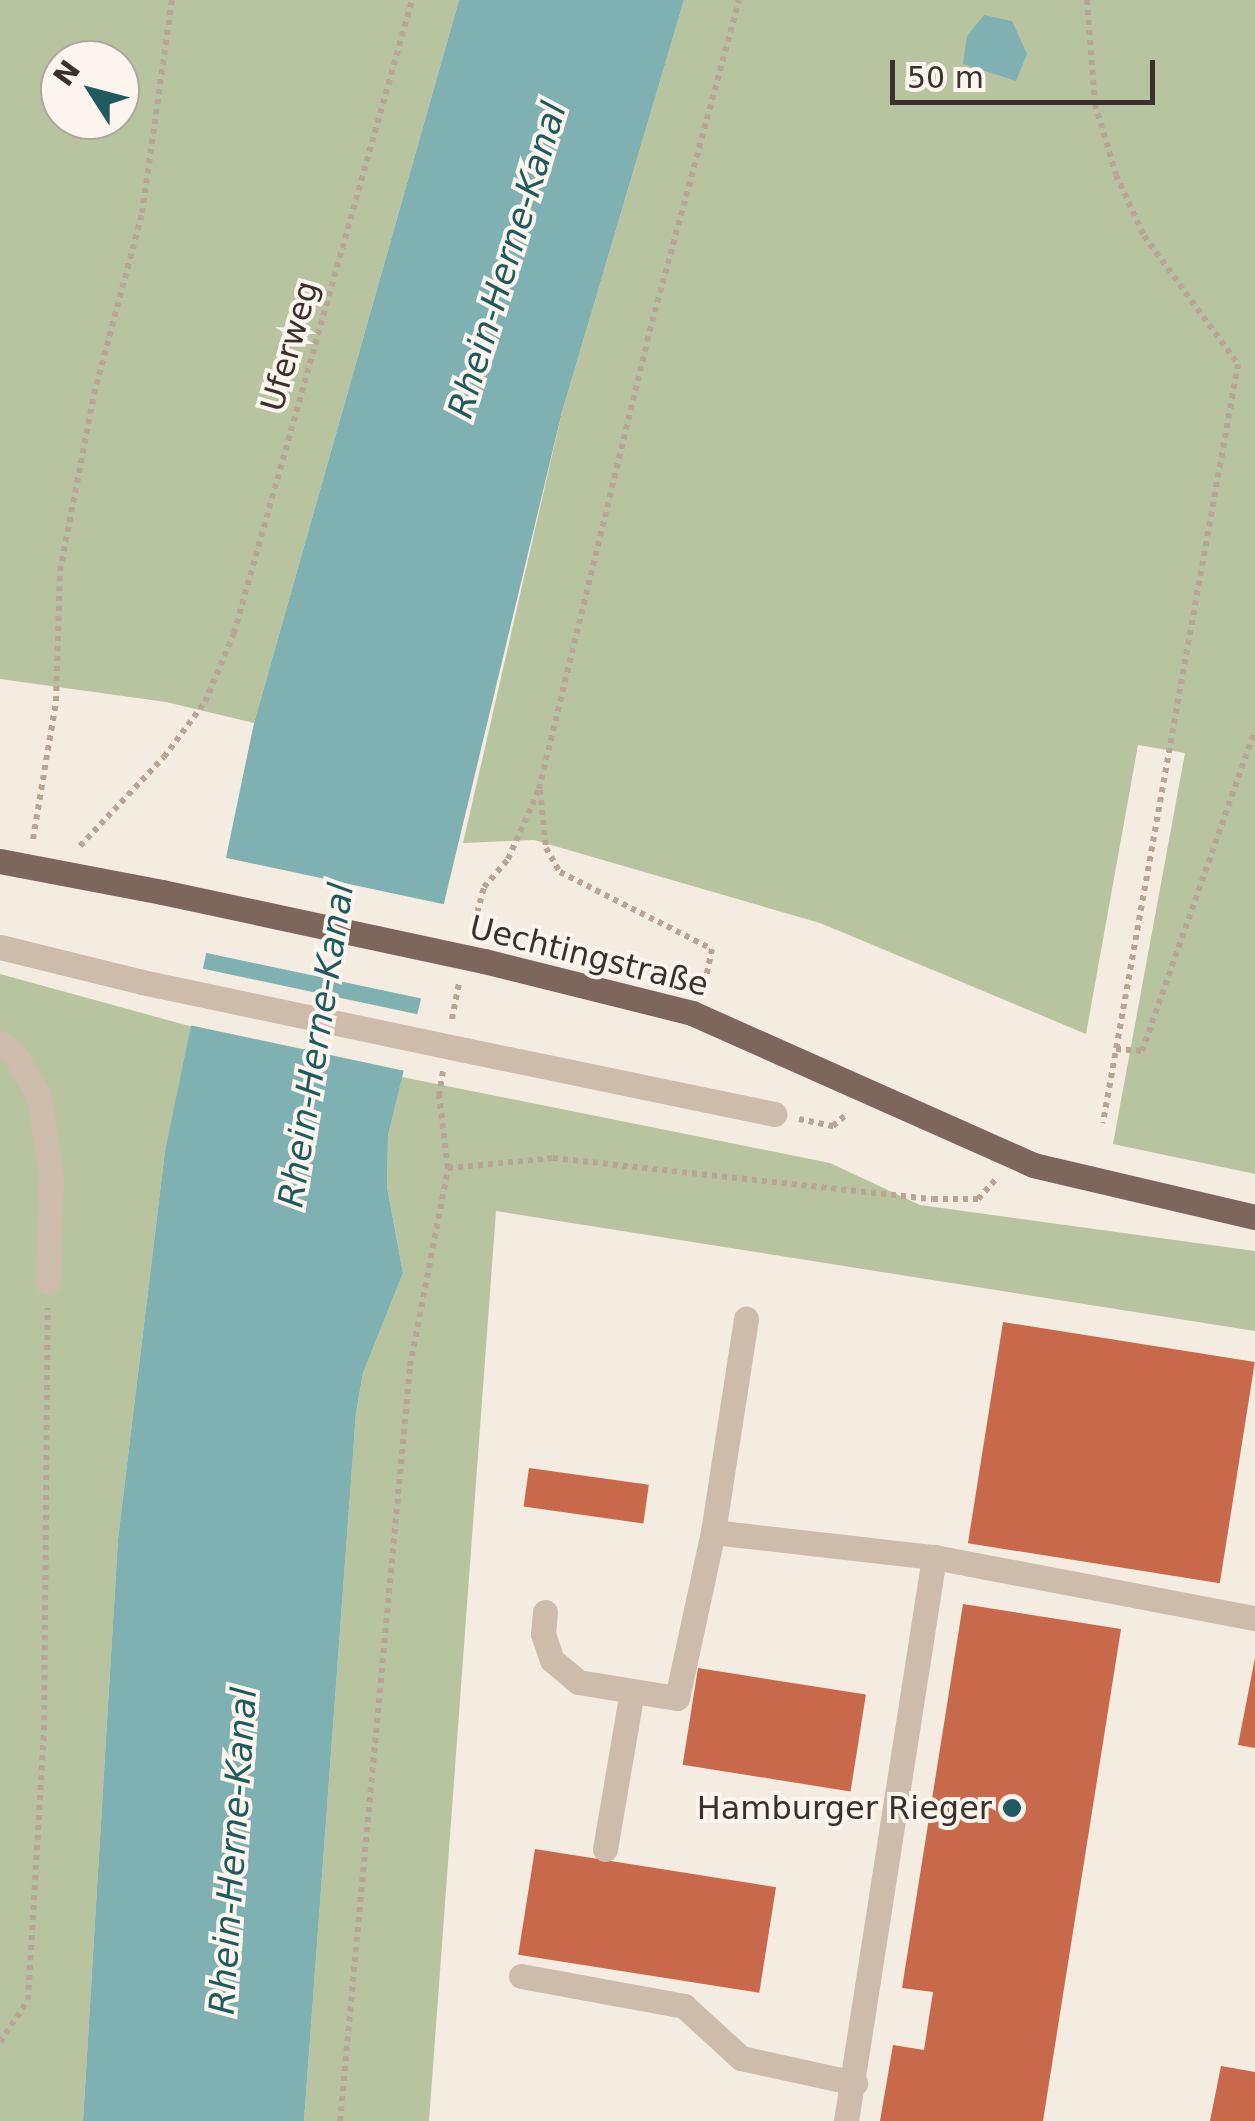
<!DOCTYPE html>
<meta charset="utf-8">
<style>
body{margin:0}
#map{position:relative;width:1255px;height:2121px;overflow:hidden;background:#f4ebe1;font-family:"DejaVu Sans",sans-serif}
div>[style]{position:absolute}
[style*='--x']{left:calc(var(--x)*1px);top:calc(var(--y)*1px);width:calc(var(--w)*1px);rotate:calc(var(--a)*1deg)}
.green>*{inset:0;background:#b8c4a0}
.water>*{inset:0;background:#7fb0b2}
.pier>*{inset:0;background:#f4ebe1;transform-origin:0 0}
.building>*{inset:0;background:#c8694b;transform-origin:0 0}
.path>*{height:6px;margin-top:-3px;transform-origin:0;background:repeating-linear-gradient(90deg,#b9a596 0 5px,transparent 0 10px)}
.minor>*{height:25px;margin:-12.5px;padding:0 12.5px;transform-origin:12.5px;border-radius:12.5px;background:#cdbbac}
.major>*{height:25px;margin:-12.5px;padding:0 12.5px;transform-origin:12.5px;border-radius:12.5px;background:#7d675c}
.minor-bridge>*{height:25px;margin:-12.5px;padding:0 12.5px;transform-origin:12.5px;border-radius:12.5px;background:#cdbbac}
.major-bridge>*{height:25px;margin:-12.5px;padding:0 12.5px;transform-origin:12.5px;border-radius:12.5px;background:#7d675c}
.dots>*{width:28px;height:28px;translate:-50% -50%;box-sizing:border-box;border:5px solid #fbf5ee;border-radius:50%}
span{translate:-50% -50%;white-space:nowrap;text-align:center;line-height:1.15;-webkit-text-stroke:8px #fbf5ee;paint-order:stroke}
.street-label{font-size:32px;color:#3b302b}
.poi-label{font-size:32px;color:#3b302b}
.right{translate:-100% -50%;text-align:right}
.water-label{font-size:35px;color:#1f5a5e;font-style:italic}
.north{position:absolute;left:40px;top:40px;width:100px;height:100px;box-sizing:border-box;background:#fbf5ee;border:2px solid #aea6a0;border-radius:50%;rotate:306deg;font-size:28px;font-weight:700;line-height:40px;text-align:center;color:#3b302b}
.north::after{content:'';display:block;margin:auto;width:35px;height:45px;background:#1f5a5e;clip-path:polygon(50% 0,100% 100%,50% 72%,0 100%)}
.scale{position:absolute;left:890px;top:60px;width:265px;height:45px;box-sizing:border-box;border:5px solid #3b302b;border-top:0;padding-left:12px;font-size:30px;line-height:35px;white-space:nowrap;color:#3b302b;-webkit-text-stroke:8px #fbf5ee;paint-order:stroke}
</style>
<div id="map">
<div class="green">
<i style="clip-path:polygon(evenodd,0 0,459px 0,254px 723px,166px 702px,0 679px,0 0,60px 60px,120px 60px,120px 120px,60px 120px,60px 60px)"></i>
<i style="clip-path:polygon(684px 0,1255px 0,1255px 1174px,1113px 1144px,1185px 753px,1138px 745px,1086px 1034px,820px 923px,534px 840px,463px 843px,562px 412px)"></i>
<i style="clip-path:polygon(0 974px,193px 1027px,165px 1151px,118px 1539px,83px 2121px,0 2121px)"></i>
<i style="clip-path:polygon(402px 1077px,830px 1163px,920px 1205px,1255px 1251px,1255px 1331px,496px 1211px,429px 2121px,304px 2121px,356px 1413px,363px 1373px,403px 1273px,387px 1187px,388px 1136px)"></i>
</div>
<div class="water">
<i style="clip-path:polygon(459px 0,684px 0,562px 412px,388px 1136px,387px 1187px,403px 1273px,363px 1373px,356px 1413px,304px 2121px,83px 2121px,118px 1539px,165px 1151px,254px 723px)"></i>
<i style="clip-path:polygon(984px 15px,1012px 21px,1027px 54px,1016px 81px,963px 64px,967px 36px)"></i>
</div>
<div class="pier">
<i style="left:222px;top:857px;width:234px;height:97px;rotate:12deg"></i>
<i style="left:200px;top:968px;width:227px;height:58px;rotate:12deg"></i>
</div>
<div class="building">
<i style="left:1003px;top:1322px;width:255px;height:224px;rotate:9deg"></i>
<i style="left:529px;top:1468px;width:121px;height:39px;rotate:8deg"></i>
<i style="clip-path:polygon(963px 1604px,1121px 1629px,1043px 2121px,880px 2121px,893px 2045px,924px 2050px,933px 1992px,902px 1988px)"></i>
<i style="clip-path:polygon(1255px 1658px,1255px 1748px,1238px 1745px)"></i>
<i style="left:698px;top:1668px;width:170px;height:98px;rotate:9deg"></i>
<i style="left:535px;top:1849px;width:244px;height:107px;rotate:9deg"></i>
<i style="clip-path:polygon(1221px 2066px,1255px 2072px,1255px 2121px,1210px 2121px)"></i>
</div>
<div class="path">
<i style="--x:1087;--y:0;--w:104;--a:85.6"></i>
<i style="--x:1095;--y:104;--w:74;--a:73.5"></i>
<i style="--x:1116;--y:175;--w:67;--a:65.3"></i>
<i style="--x:1144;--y:236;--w:159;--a:53.7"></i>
<i style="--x:1238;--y:364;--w:771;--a:100.09"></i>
<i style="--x:540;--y:790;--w:58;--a:84.1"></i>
<i style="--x:546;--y:848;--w:28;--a:60"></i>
<i style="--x:560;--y:872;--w:170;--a:26.9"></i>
<i style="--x:712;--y:949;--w:38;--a:102"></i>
<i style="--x:33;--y:839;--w:140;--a:-80.5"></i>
<i style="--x:56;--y:701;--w:130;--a:-88.2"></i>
<i style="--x:60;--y:571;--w:180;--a:-79.1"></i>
<i style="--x:94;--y:394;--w:187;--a:-75.1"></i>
<i style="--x:142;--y:213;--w:215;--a:-82"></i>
<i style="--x:80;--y:846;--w:122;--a:-46.7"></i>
<i style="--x:164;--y:757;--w:69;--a:-53.3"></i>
<i style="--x:205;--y:702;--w:75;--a:-67.2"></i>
<i style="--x:234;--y:633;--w:658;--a:-74.29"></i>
<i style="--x:472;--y:932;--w:47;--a:-75.1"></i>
<i style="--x:484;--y:887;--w:37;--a:-49"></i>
<i style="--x:508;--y:859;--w:77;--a:-66.1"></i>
<i style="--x:539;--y:789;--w:461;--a:-76.4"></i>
<i style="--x:647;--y:341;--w:353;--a:-74.9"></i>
<i style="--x:535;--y:940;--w:98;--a:13.6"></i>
<i style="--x:452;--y:1019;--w:37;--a:-79"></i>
<i style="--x:1116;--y:1049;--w:26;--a:4"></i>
<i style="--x:1142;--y:1051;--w:339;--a:-70.6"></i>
<i style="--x:799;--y:1119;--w:35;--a:12"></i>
<i style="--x:833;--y:1126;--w:18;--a:-41"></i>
<i style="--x:448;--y:1168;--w:105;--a:-5.4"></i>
<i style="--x:553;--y:1158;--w:382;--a:6.2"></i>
<i style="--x:933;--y:1199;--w:45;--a:0"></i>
<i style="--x:978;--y:1199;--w:30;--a:-48"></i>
<i style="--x:0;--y:2042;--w:50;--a:-56.3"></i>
<i style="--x:28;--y:2000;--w:270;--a:-86.6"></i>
<i style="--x:44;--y:1730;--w:422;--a:-89.5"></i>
<i style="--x:340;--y:2121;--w:758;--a:-84.7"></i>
<i style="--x:410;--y:1366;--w:202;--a:-79.1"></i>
<i style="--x:448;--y:1168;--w:73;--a:-97.1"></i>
<i style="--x:439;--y:1096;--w:25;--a:-81"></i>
</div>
<div class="minor">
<i style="--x:0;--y:947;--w:146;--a:13.8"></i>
<i style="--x:0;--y:1043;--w:16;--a:35"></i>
<i style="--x:13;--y:1052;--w:51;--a:59.4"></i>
<i style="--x:39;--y:1096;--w:83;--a:81.7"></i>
<i style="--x:51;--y:1178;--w:104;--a:91.7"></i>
<i style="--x:465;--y:1050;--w:316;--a:11.7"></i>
<i style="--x:713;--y:1532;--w:216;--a:-81.2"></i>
<i style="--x:545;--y:1612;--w:22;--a:95"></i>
<i style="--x:543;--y:1634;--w:28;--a:71"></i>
<i style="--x:552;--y:1660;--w:34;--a:40"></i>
<i style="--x:578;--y:1682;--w:100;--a:9.2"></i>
<i style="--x:677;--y:1698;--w:170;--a:-77.8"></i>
<i style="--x:713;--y:1532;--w:222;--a:6.5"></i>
<i style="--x:605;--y:1849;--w:160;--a:-80.3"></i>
<i style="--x:521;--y:1976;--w:166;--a:10.4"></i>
<i style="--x:684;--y:2006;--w:77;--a:42.4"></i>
<i style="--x:741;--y:2058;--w:117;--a:12.4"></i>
<i style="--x:846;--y:2121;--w:571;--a:-81.13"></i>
<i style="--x:934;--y:1557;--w:327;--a:10.8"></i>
</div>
<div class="major">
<i style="--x:0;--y:861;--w:165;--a:10.8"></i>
<i style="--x:484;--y:961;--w:214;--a:14"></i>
<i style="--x:692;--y:1013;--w:373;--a:24"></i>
<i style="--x:1033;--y:1165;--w:228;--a:13.2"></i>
</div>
<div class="minor-bridge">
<i style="--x:142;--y:982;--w:330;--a:11.9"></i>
</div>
<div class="major-bridge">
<i style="--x:162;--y:892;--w:329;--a:12.1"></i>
</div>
<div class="dots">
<i style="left:1012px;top:1808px;background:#1f5a5e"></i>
</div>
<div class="street-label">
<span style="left:290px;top:346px;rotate:-74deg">Uferweg</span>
<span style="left:589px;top:956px;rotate:14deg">Uechtingstraße</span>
</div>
<div class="poi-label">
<span class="right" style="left:992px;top:1808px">Hamburger Rieger</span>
</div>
<div class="water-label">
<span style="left:507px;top:260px;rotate:-73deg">Rhein-Herne-Kanal</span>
<span style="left:316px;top:1045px;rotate:-81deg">Rhein-Herne-Kanal</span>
<span style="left:233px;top:1851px;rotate:-86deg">Rhein-Herne-Kanal</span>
</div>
<div class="north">N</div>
<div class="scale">50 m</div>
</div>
